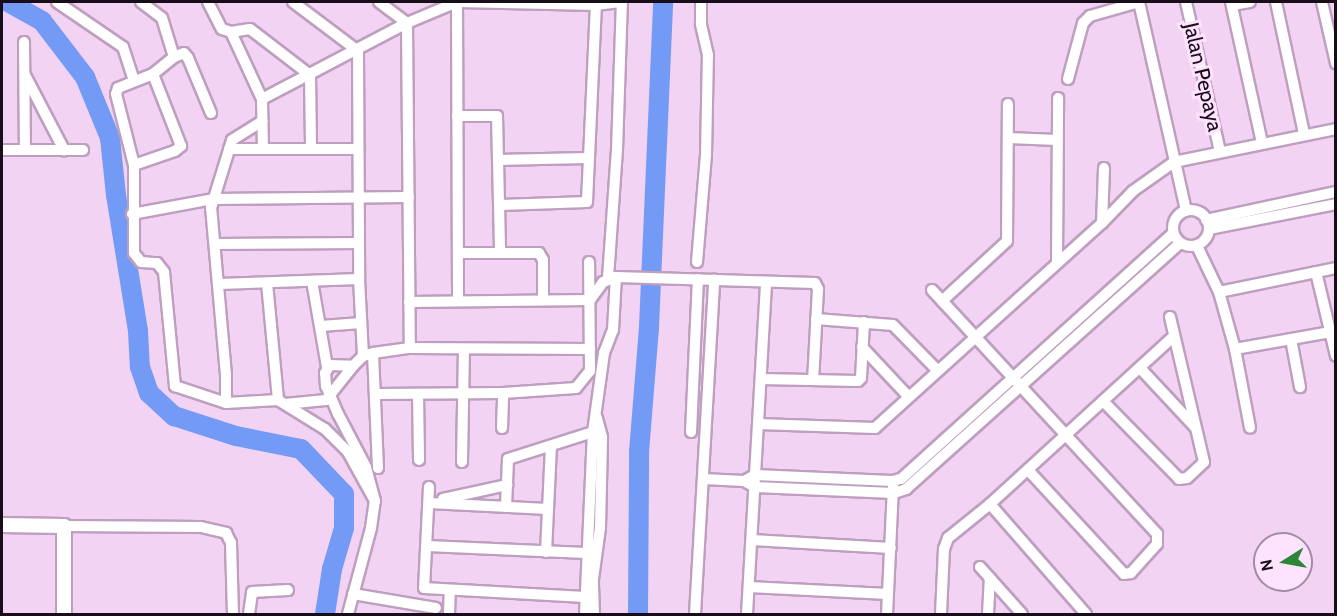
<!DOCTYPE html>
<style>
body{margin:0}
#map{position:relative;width:1337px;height:616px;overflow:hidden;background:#f3d3f4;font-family:Cabin,sans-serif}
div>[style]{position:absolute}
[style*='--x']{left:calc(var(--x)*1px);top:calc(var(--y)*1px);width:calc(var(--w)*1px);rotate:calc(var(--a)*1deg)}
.river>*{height:20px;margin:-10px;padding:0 10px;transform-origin:10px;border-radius:10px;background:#739bf5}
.roads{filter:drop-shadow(2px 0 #be9fbf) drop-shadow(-2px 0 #be9fbf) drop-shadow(0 2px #be9fbf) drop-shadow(0 -2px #be9fbf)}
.minor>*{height:10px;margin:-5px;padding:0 5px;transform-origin:5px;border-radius:5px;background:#fff}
.minor>.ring{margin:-5px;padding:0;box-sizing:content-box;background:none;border:10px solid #fff;border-radius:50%}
.tertiary>*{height:14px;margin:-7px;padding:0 7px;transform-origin:7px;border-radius:7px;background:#fff}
span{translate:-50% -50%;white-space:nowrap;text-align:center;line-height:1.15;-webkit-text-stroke:6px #fde3fd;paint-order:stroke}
.street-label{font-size:21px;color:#180e19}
.frame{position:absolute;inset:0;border:3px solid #180e19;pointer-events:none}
.north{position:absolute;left:1253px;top:532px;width:60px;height:60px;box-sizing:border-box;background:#fde3fd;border:2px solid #a18ea2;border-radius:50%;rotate:259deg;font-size:16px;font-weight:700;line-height:24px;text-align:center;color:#180e19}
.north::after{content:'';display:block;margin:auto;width:21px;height:27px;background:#2c8637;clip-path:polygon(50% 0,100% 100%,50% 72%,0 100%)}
</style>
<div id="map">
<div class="river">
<i style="--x:8;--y:2;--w:39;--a:29"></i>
<i style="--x:42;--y:21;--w:71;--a:52.5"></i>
<i style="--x:85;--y:77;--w:66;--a:67.7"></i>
<i style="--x:110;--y:138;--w:57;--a:84"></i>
<i style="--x:116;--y:195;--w:138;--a:80.8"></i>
<i style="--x:138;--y:331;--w:36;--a:87"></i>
<i style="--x:140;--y:367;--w:28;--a:71"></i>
<i style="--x:149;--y:393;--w:34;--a:43"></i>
<i style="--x:174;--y:416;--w:65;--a:17.9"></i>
<i style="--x:236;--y:436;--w:66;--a:11.3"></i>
<i style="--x:301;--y:449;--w:62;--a:46.3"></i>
<i style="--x:344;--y:494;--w:34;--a:90"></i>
<i style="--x:344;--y:528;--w:43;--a:106.3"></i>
<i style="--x:332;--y:569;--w:46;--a:98.8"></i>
<i style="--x:638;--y:614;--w:162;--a:-89.6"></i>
<i style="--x:639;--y:452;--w:125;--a:-85.4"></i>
<i style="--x:649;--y:327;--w:325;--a:-87.5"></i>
</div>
<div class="roads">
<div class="minor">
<i style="--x:57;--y:2;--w:80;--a:34.3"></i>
<i style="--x:123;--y:47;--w:35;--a:72"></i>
<i style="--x:141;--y:2;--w:26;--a:37"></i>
<i style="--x:162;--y:18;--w:41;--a:72.9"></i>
<i style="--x:208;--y:2;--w:30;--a:63"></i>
<i style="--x:222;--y:29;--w:9;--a:18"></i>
<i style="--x:231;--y:32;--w:19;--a:-9"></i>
<i style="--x:250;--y:29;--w:76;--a:37.5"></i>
<i style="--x:310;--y:75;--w:74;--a:89.2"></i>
<i style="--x:293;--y:2;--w:81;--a:37"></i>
<i style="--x:358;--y:51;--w:228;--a:89.7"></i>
<i style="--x:359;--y:279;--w:77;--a:87"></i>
<i style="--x:379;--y:2;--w:35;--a:37"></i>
<i style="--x:407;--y:23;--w:325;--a:89.5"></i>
<i style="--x:457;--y:2;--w:299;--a:89.8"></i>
<i style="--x:1139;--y:2;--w:214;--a:77.3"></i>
<i style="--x:1186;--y:2;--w:154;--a:77.2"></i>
<i style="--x:1231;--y:2;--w:144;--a:77.6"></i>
<i style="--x:1276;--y:2;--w:135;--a:78"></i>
<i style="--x:1322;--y:2;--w:63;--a:77.1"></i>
<i style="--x:1232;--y:5;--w:18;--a:-9"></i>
<i style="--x:231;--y:32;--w:74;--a:65.2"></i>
<i style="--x:262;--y:99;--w:50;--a:88.9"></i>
<i style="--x:24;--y:42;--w:108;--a:89.5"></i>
<i style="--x:25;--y:75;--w:85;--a:62.5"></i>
<i style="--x:1068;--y:79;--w:58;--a:-75"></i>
<i style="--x:1083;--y:23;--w:10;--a:-45"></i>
<i style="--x:1090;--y:16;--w:51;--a:-15.9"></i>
<i style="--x:262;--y:99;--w:164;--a:-27.7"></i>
<i style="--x:407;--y:23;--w:54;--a:-22.8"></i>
<i style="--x:457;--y:2;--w:139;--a:1.2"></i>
<i style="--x:596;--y:5;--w:26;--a:-7"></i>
<i style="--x:211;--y:113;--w:60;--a:-112.7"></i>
<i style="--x:188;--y:58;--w:6;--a:-129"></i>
<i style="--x:184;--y:53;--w:11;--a:158"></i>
<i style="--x:174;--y:57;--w:27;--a:141"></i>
<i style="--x:153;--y:74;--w:38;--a:158"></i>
<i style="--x:118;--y:88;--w:6;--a:108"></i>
<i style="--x:116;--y:94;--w:73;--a:75.8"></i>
<i style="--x:134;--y:165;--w:88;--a:90"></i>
<i style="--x:134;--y:253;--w:11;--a:52"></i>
<i style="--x:141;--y:262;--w:16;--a:4"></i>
<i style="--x:157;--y:263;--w:11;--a:52"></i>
<i style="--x:164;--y:272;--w:115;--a:84.5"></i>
<i style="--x:175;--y:386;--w:54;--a:18.4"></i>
<i style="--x:226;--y:403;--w:52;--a:-3.3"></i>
<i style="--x:278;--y:400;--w:55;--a:31.7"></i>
<i style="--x:325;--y:429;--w:33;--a:45"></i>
<i style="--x:348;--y:452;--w:56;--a:61.1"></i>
<i style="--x:457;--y:116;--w:40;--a:0"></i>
<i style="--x:497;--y:116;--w:136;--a:88.7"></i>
<i style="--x:1009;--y:138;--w:48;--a:2.4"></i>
<i style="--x:229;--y:149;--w:129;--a:0"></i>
<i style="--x:2;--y:150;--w:81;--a:0"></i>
<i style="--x:499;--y:160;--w:89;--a:-1.3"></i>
<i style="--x:134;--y:165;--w:43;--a:-18.9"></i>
<i style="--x:175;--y:151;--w:8;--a:-40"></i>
<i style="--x:181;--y:146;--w:77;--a:-111.3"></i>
<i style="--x:500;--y:205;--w:87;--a:-2"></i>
<i style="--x:587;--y:202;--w:200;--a:-87.4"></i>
<i class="ring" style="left:1173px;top:210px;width:26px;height:26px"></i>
<i style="--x:132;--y:214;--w:82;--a:-10.5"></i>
<i style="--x:213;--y:199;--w:196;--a:-0.6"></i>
<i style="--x:1206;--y:220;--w:133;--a:-12.2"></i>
<i style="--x:1102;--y:223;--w:55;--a:-87.9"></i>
<i style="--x:1209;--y:229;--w:129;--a:-11.1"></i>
<i style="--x:215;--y:244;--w:144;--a:-0.4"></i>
<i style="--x:1197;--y:246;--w:51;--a:64.4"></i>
<i style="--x:1219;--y:292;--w:59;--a:74.3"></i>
<i style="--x:1235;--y:349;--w:80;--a:79.2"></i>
<i style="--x:458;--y:253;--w:81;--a:0"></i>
<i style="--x:539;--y:253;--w:8;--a:60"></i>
<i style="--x:543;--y:260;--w:39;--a:90"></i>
<i style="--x:1057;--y:261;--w:163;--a:-89.6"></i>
<i style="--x:697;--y:262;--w:107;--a:-85.2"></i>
<i style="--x:706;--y:155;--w:100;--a:-88.9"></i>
<i style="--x:708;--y:55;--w:32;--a:-103"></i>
<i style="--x:701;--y:24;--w:22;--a:-90"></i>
<i style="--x:1316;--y:272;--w:86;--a:76.6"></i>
<i style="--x:608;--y:278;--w:128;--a:-86"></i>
<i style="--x:617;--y:150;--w:148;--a:-88.1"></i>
<i style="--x:312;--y:281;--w:87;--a:80.1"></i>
<i style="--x:267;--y:283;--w:118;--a:84.6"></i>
<i style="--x:219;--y:284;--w:140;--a:-2"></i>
<i style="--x:932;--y:290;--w:332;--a:47.3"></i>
<i style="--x:1157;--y:534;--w:10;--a:90"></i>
<i style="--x:1157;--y:544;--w:39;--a:132"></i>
<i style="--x:1131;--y:573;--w:7;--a:172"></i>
<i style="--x:1124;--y:574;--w:142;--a:-132.7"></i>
<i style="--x:1219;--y:292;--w:119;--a:-11.6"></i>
<i style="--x:942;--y:301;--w:88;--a:-42.7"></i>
<i style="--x:1007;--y:241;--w:137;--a:-89.6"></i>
<i style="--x:409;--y:302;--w:181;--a:-0.6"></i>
<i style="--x:590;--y:300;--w:22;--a:-54"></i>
<i style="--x:603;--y:282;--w:14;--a:-21"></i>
<i style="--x:616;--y:277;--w:199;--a:1.7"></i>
<i style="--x:815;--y:283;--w:7;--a:63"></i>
<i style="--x:818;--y:289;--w:91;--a:93.1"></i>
<i style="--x:816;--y:319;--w:77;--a:4.5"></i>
<i style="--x:893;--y:325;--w:63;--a:45.6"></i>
<i style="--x:321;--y:326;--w:40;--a:-4.3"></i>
<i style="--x:1291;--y:339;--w:49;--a:79.4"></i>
<i style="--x:862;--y:347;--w:67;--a:46.8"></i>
<i style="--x:1235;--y:349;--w:97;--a:-10.1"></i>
<i style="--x:1140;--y:368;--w:81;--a:47"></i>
<i style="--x:761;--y:379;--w:97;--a:1.2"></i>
<i style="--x:858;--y:381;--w:4;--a:-45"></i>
<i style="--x:861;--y:378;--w:56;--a:-86.9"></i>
<i style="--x:377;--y:394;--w:126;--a:-0.5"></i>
<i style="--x:503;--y:393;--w:73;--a:-3.9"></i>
<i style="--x:576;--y:388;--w:22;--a:-51"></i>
<i style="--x:590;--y:371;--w:109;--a:-90.5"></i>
<i style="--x:418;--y:394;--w:66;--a:89.1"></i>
<i style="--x:1103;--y:401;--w:109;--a:45.7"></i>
<i style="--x:1179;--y:479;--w:8;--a:-7"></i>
<i style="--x:1187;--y:478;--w:23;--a:-43"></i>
<i style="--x:1204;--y:462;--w:149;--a:-103.2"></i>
<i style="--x:226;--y:403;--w:28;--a:-90"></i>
<i style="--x:226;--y:375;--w:168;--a:-95.1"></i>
<i style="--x:211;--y:208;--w:71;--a:-72.8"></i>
<i style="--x:232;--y:140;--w:36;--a:-32"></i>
<i style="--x:285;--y:404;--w:41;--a:-5.6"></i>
<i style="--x:326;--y:400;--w:43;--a:-51.5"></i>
<i style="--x:758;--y:424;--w:117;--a:2"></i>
<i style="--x:875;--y:428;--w:306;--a:-42.1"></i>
<i style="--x:1102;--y:223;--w:45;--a:-45.9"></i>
<i style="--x:1133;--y:191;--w:50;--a:-35.3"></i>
<i style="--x:1174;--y:162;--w:165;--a:-11.5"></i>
<i style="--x:502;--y:428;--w:35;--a:-88"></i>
<i style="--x:691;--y:432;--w:153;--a:-87.4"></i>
<i style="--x:462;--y:462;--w:112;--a:-89"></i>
<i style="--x:378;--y:468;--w:115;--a:-92.5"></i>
<i style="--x:373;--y:353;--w:37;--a:-8"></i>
<i style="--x:410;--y:348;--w:180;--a:0.3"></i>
<i style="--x:703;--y:479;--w:41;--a:2.8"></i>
<i style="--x:744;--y:481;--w:13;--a:29"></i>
<i style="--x:755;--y:487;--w:139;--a:2.5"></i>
<i style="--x:894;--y:493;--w:13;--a:-18"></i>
<i style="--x:906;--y:489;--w:368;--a:-41.9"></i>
<i style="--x:744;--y:481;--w:13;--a:-29"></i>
<i style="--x:755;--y:475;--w:137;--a:2.5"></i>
<i style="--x:892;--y:481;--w:9;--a:-13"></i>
<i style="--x:901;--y:479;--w:367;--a:-42.1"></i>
<i style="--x:429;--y:487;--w:101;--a:92.8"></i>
<i style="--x:424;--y:588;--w:161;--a:3.2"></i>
<i style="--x:443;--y:499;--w:66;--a:-12.3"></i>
<i style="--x:429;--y:503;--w:119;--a:2.9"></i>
<i style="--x:990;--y:504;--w:146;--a:48.9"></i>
<i style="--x:506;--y:507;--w:48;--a:-87.6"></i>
<i style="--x:508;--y:459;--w:89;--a:-17.6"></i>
<i style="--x:64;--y:526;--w:137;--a:0.4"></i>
<i style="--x:201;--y:527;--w:26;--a:13"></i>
<i style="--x:226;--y:533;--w:11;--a:63"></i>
<i style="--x:231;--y:543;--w:71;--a:88.4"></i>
<i style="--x:752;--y:540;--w:139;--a:3.3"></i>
<i style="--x:427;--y:546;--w:159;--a:2.5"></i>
<i style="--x:546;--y:552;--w:106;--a:-87.3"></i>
<i style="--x:980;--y:567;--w:63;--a:48.2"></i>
<i style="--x:749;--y:587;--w:139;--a:2.9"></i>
<i style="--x:353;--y:594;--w:84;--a:9.6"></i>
<i style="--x:249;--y:614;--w:22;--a:-82"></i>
<i style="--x:252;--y:592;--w:36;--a:-3"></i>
<i style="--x:348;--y:614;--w:89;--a:-75"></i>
<i style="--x:371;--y:528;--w:27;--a:-82"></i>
<i style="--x:375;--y:501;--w:35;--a:-105"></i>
<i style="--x:366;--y:467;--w:60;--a:-117.8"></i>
<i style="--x:338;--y:414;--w:30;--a:-113"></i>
<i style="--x:326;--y:386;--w:13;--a:-94"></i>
<i style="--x:325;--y:373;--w:9;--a:-58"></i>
<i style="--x:330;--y:365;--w:23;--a:2"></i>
<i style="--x:353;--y:366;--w:14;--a:-45"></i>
<i style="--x:363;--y:356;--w:7;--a:-16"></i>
<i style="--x:449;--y:614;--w:24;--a:-88"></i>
<i style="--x:585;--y:614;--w:182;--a:-87.5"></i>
<i style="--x:593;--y:432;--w:80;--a:-82.1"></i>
<i style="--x:604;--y:353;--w:25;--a:-69"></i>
<i style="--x:613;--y:330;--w:53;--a:-86.8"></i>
<i style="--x:594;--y:614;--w:35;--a:-92"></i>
<i style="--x:593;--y:579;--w:51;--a:-82.2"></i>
<i style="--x:600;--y:528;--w:91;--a:-88.7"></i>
<i style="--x:602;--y:437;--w:20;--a:-105"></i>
<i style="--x:695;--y:614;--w:335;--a:-86.7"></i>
<i style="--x:747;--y:614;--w:331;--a:-86.7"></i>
<i style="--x:887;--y:614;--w:128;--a:-87.3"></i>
<i style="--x:941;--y:614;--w:65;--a:-87.4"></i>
<i style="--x:944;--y:549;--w:12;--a:-70"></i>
<i style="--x:948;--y:538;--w:54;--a:-39"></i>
<i style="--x:990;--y:504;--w:249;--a:-42.4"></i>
<i style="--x:988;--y:614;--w:36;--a:-87"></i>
</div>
<div class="tertiary">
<i style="--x:2;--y:525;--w:62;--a:0.9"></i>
<i style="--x:64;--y:526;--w:88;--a:90"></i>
</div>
</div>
<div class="street-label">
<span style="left:1203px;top:77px;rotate:77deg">Jalan Pepaya</span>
</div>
<div class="frame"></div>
<div class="north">N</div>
</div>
